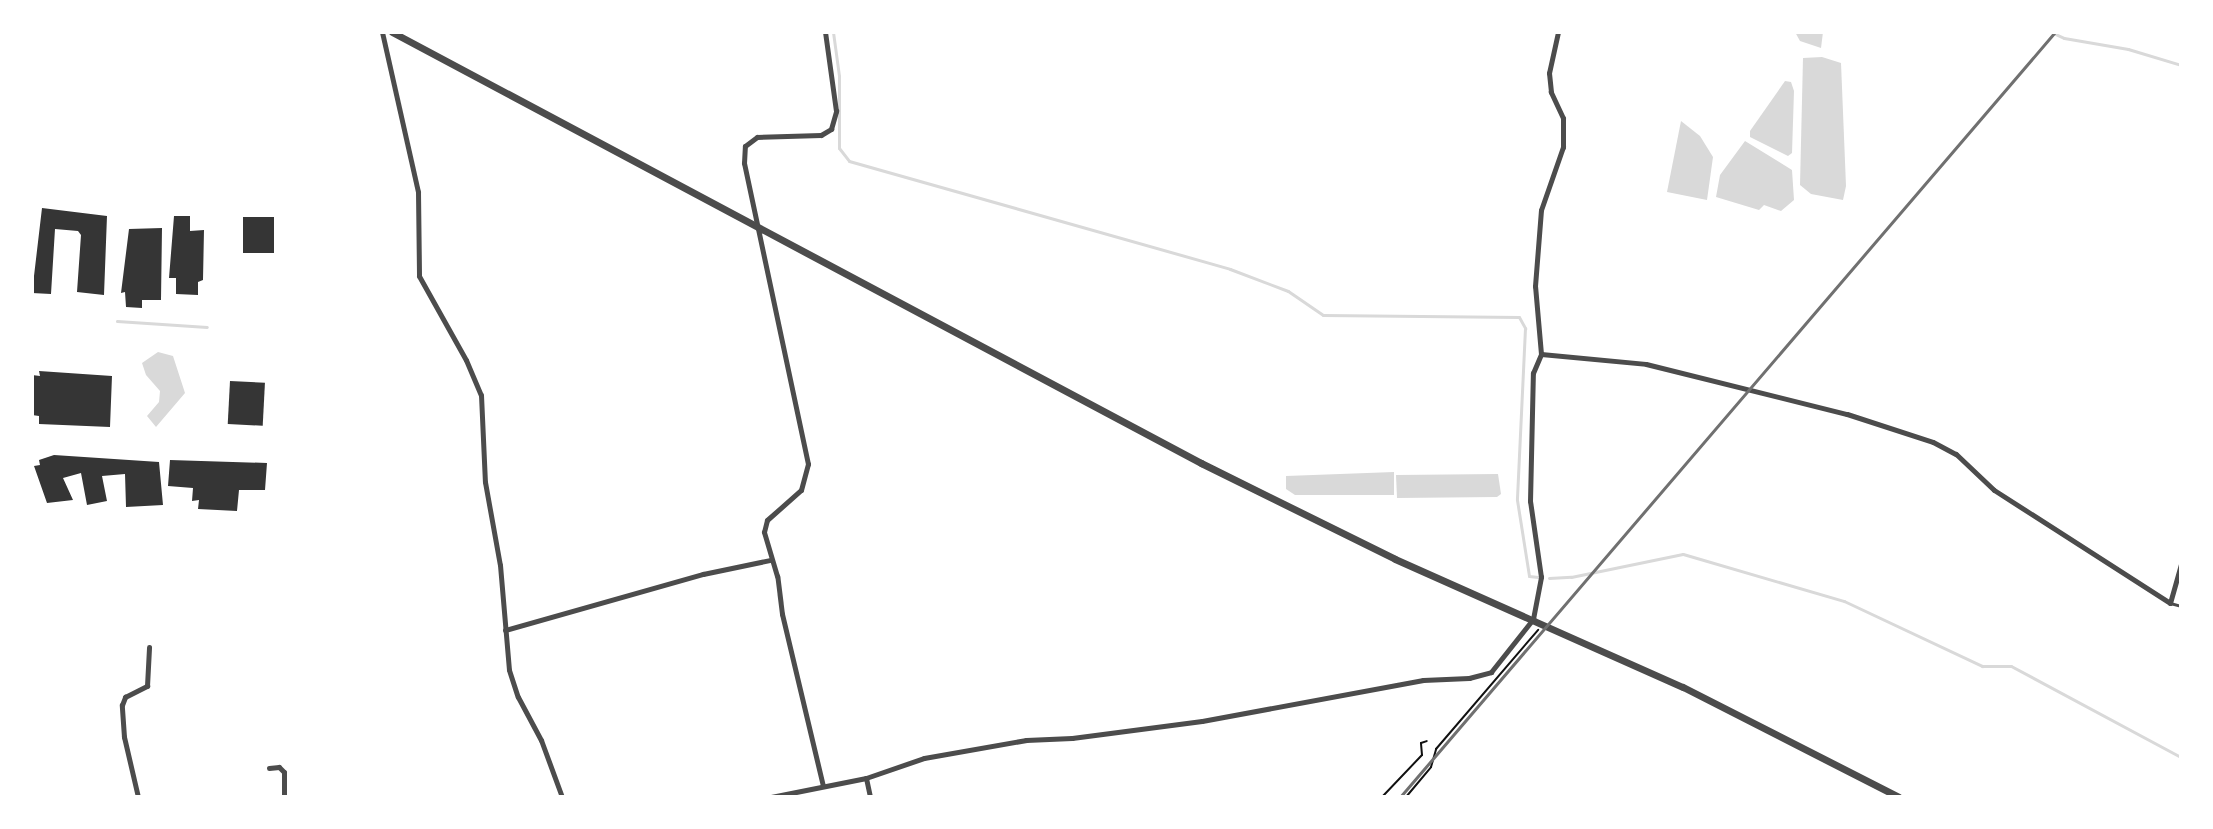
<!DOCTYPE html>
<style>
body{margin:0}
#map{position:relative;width:2213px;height:829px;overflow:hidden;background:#fff;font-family:"Sofia Sans Condensed",sans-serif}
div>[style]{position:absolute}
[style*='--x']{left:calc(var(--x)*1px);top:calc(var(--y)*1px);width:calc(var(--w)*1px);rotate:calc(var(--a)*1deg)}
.water>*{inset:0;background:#d9d9d9}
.stream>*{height:3px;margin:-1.5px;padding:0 1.5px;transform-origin:1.5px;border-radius:1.5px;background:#d9d9d9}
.building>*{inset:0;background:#353535;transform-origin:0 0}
.path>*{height:2px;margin:-1px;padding:0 1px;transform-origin:1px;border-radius:1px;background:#111}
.service>*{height:3px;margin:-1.5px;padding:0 1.5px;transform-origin:1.5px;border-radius:1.5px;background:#4c4c4c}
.minor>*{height:5px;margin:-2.5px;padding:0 2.5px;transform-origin:2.5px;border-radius:2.5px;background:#4c4c4c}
.tertiary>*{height:7px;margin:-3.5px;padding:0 3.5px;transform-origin:3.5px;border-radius:3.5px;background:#4c4c4c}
.rail>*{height:3px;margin:-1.5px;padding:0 1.5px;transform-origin:1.5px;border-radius:1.5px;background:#707070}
span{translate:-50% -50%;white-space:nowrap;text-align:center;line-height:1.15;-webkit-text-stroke:8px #fff;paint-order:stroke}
.frame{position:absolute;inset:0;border:34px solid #fff;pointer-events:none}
</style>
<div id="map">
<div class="water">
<i style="clip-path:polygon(1795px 32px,1823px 32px,1821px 48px,1800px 41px)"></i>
<i style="clip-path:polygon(1822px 57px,1841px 63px,1846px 186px,1843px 200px,1811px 194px,1800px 185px,1803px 58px)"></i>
<i style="clip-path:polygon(1785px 81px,1791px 82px,1794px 91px,1792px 153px,1788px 156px,1750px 137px,1750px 131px)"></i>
<i style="clip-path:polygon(1681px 121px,1700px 136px,1713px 157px,1707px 200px,1667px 192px)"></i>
<i style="clip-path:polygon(1745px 141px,1792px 170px,1794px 200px,1781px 211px,1764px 205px,1759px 210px,1716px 197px,1720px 175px)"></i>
<i style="clip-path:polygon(158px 352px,173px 356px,185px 393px,156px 427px,147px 416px,159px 402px,160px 391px,146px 375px,142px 363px)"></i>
<i style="clip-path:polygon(1394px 472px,1394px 495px,1295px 495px,1286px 489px,1286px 476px)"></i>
<i style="clip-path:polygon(1498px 474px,1501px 494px,1497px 497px,1397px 498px,1396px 475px)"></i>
</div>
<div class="stream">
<i style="--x:833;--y:32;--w:44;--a:82.2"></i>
<i style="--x:839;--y:76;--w:72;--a:90"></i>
<i style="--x:839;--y:148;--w:16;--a:52"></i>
<i style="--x:849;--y:161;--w:396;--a:15.8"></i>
<i style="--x:1230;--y:269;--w:62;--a:20.8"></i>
<i style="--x:1288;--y:291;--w:42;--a:34.4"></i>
<i style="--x:1323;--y:315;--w:196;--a:0.6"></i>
<i style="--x:1519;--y:317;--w:13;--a:61"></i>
<i style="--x:1525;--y:328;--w:172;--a:92.7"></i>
<i style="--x:1517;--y:500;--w:77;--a:81"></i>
<i style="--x:1529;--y:576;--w:9;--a:6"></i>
<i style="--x:2051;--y:32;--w:14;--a:25"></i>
<i style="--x:2064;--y:38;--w:65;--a:9.8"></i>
<i style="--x:2128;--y:49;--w:55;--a:16.8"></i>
<i style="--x:117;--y:321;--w:90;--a:3.8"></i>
<i style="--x:1549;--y:578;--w:22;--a:-3"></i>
<i style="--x:1571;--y:577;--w:114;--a:-11.6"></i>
<i style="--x:1683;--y:554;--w:168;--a:16.3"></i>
<i style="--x:1844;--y:601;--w:153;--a:25.2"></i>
<i style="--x:1982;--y:666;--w:29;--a:0"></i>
<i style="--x:2011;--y:666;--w:193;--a:28.2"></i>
</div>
<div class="building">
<i style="clip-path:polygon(42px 208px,107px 216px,104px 295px,77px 292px,81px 235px,78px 231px,55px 229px,51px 294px,32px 293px)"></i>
<i style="clip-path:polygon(174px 216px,190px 216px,190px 231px,204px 230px,203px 280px,198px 282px,198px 295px,176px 294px,176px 278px,169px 278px)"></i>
<i style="left:243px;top:217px;width:31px;height:36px"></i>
<i style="clip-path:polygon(162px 228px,161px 300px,142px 300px,142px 308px,126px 307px,125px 292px,121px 293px,129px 229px)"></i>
<i style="clip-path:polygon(39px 371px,112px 376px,110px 427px,39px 424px,39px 416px,32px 415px,32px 375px,40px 376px)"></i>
<i style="left:230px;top:381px;width:35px;height:43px;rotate:3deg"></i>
<i style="clip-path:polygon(54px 455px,159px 462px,163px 505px,126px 507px,125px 474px,102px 476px,107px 501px,87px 505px,81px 473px,63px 478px,73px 500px,47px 503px,34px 466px,40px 465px,39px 460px)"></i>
<i style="clip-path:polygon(170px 460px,267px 463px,265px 490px,239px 490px,237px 511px,198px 509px,199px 500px,192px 501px,193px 488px,168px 486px)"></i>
</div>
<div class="path">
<i style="--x:1382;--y:797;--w:58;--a:-46.4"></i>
<i style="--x:1422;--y:755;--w:12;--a:-95"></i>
<i style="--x:1421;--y:743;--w:6;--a:-18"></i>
<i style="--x:1406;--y:797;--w:39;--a:-50"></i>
<i style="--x:1431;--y:767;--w:19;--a:-74"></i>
<i style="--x:1436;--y:749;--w:157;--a:-49.4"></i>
</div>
<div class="service">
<i style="--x:2170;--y:603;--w:11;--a:15"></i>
</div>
<div class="minor">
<i style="--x:382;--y:32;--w:164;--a:77.3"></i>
<i style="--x:418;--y:192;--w:84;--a:89.3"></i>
<i style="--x:419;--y:276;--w:96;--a:60.8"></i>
<i style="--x:466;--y:360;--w:38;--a:67"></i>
<i style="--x:481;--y:395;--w:87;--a:87.4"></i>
<i style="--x:485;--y:482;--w:84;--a:79.8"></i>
<i style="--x:500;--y:565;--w:105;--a:85.1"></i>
<i style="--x:509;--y:670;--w:28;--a:72"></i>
<i style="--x:518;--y:697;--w:49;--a:61.9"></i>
<i style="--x:541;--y:740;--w:61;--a:69.8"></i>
<i style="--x:1541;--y:354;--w:105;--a:5.4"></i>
<i style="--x:1646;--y:364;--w:207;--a:14"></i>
<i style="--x:1847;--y:414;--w:90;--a:18"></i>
<i style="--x:1933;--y:442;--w:26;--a:28"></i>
<i style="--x:1956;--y:454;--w:52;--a:43.5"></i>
<i style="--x:1994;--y:490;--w:209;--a:32.7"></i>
<i style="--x:2170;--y:603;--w:41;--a:-74.2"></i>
<i style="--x:505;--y:630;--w:206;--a:-15.8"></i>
<i style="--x:703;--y:574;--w:68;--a:-11.8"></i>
<i style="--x:269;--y:768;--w:10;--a:-6"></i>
<i style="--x:279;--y:767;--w:7;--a:45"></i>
<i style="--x:284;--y:772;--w:25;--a:90"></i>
<i style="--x:866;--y:778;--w:19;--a:78"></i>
<i style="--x:823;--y:786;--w:177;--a:-103.4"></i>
<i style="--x:782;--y:614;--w:38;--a:-97"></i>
<i style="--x:777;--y:576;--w:46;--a:-106.5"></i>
<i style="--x:764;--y:532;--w:12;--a:-76"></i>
<i style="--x:767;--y:520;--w:45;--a:-41.4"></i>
<i style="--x:801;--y:490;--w:27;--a:-75"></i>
<i style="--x:808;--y:464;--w:308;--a:-102"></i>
<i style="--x:744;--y:163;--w:17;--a:-87"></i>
<i style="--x:745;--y:146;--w:15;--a:-37"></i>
<i style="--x:757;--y:137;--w:64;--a:-1.8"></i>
<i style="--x:821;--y:135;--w:12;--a:-31"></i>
<i style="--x:831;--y:129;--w:19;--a:-74"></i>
<i style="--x:836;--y:111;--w:80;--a:-97.9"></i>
<i style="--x:138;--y:797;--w:62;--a:-103.1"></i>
<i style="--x:124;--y:737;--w:32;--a:-94"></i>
<i style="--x:122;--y:705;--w:9;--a:-69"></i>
<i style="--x:125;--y:697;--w:25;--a:-27"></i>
<i style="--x:147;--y:686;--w:39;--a:-87"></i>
<i style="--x:771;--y:797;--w:97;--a:-11.3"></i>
<i style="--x:866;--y:778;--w:61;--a:-19"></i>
<i style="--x:924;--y:758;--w:104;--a:-10"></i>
<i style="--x:1026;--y:740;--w:46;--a:-2.5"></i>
<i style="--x:1072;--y:738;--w:131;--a:-7.5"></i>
<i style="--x:1202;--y:721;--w:225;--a:-10.5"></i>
<i style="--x:1423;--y:680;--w:46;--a:-2.5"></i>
<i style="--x:1469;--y:678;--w:23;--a:-15"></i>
<i style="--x:1491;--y:672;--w:68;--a:-51.6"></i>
<i style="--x:1533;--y:619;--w:43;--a:-79.2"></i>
<i style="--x:1541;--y:577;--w:77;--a:-98.2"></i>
<i style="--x:1530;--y:501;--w:128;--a:-88.7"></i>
<i style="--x:1533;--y:373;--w:21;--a:-67"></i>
<i style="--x:1541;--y:354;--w:68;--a:-95"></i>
<i style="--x:1535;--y:286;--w:76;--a:-85.5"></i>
<i style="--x:1541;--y:210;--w:67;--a:-70.8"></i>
<i style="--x:1563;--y:147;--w:29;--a:-90"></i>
<i style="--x:1563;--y:118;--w:29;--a:-115"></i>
<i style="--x:1551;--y:92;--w:19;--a:-96"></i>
<i style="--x:1549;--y:73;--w:42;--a:-77.6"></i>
</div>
<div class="tertiary">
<i style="--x:392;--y:32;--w:917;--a:28.05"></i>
<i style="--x:1201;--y:463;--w:216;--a:26.3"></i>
<i style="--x:1395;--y:559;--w:315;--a:24"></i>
<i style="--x:1683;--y:687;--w:242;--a:27"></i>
</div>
<div class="rail">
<i style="--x:1400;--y:797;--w:1007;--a:-49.43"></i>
</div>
<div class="frame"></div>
</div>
